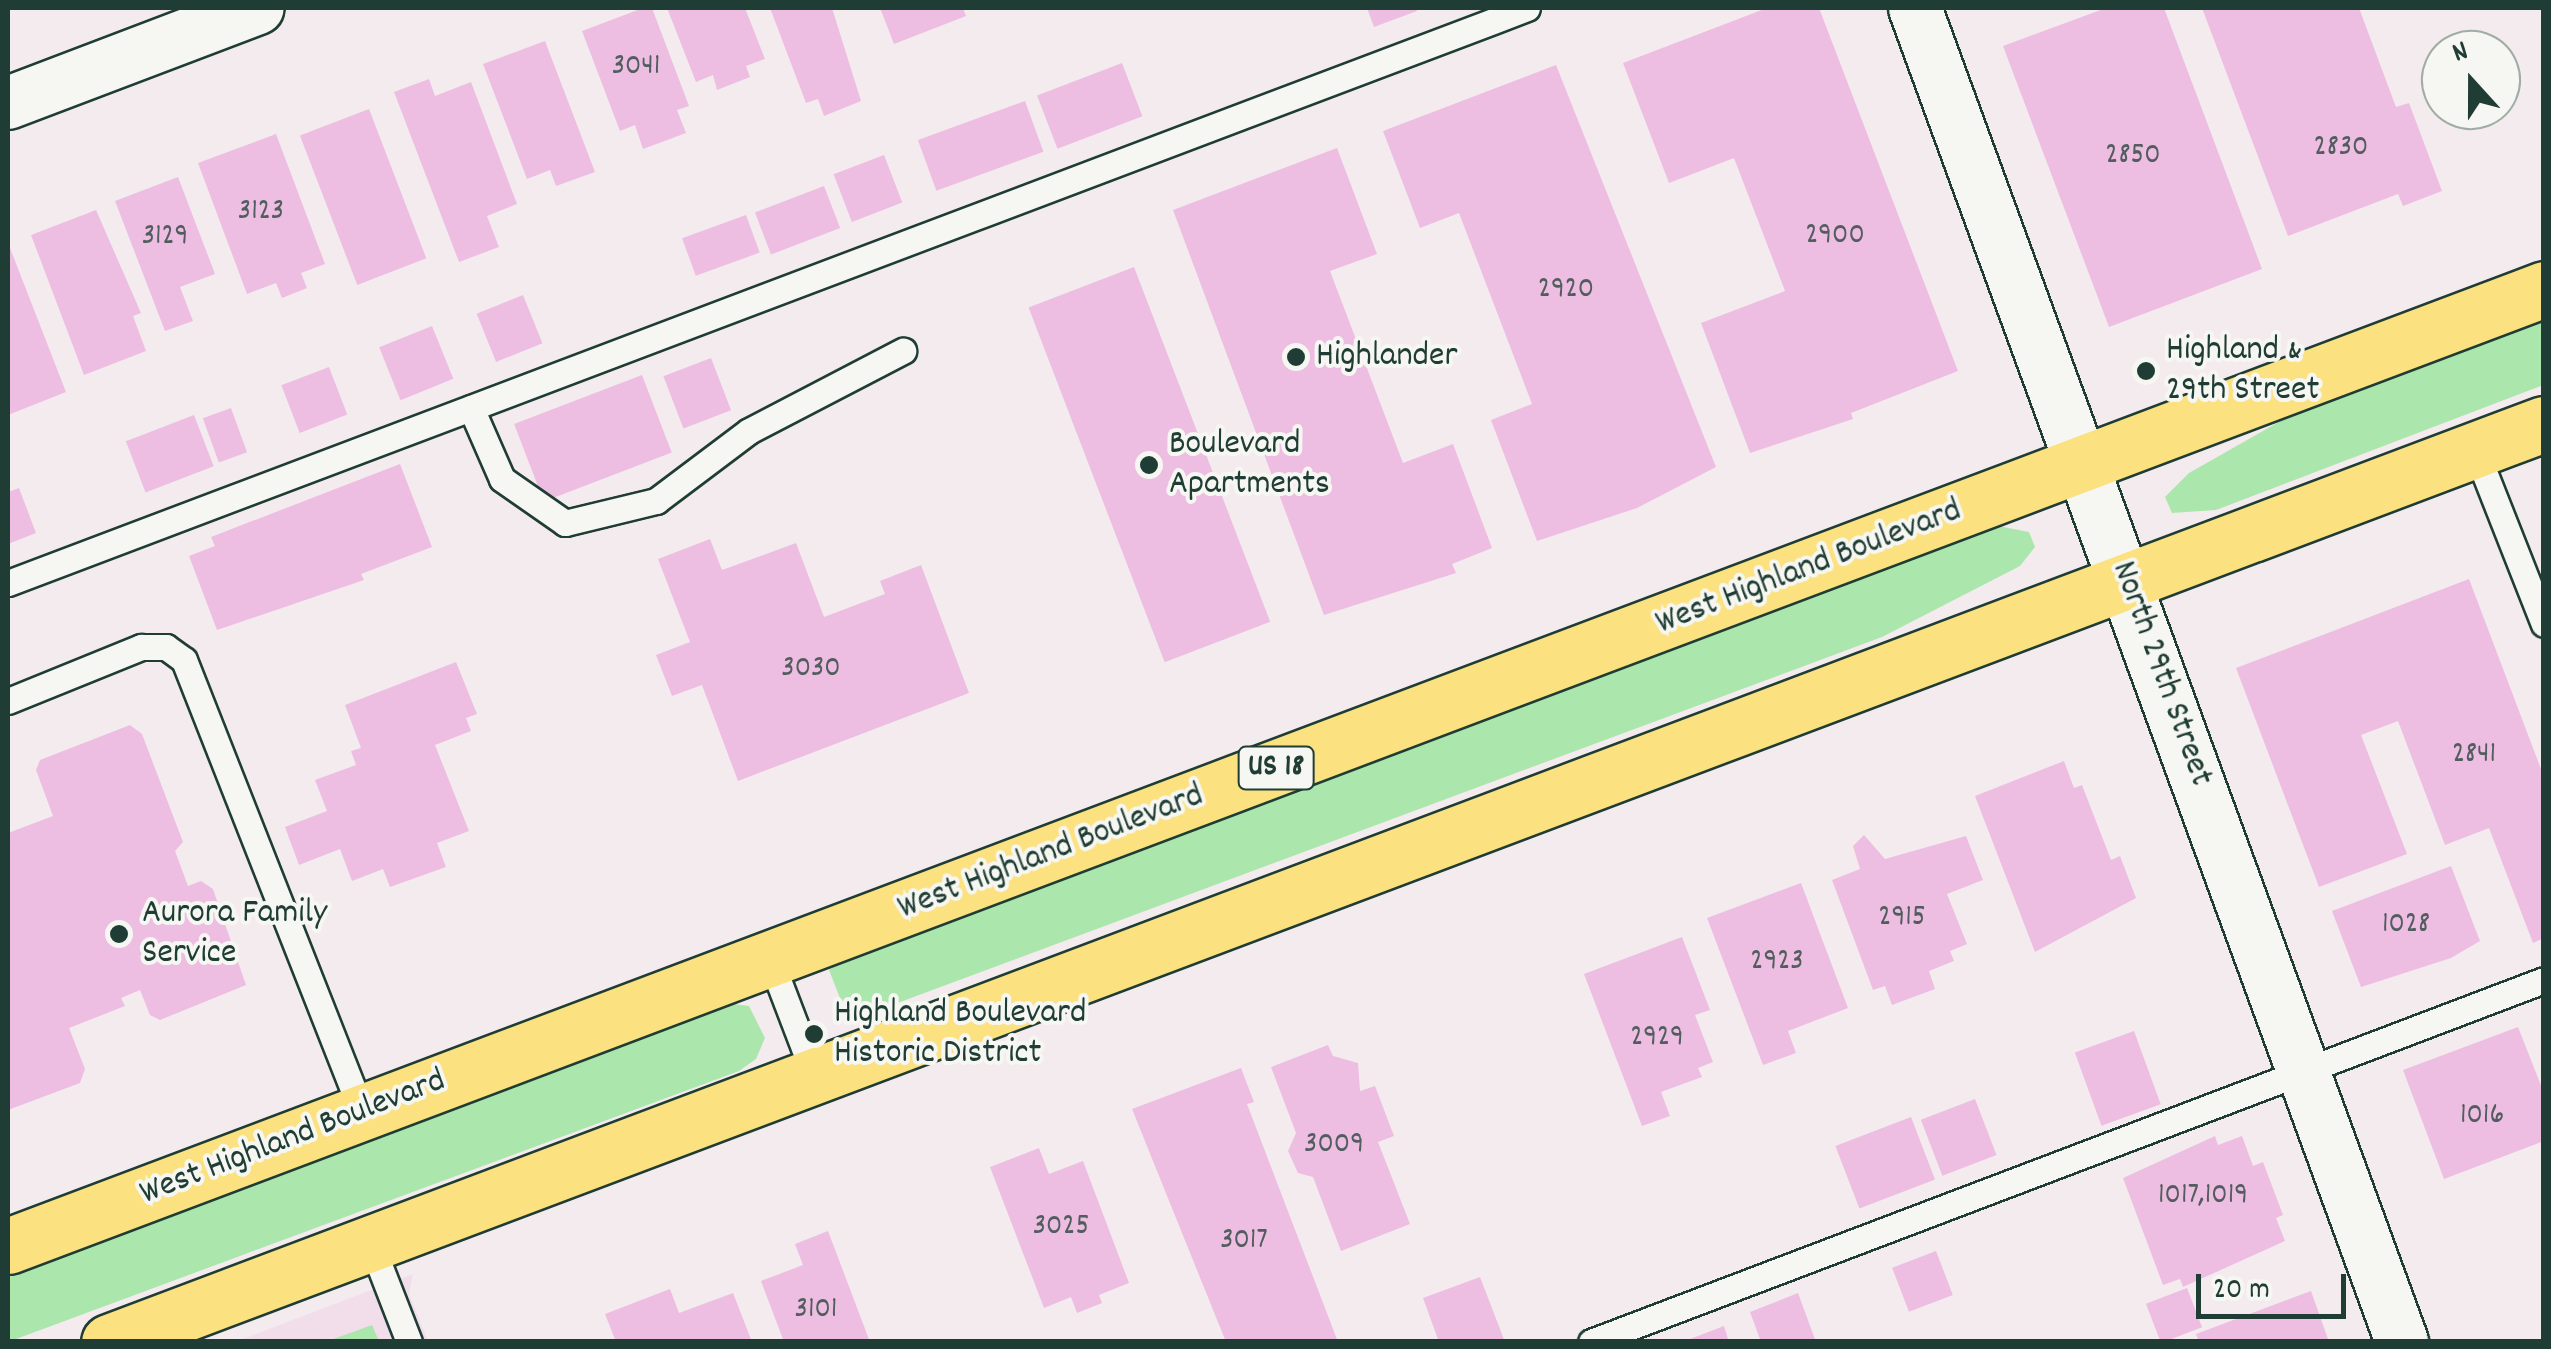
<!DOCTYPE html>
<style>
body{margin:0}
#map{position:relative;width:2551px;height:1349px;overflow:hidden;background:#f4ebef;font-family:Dekko,sans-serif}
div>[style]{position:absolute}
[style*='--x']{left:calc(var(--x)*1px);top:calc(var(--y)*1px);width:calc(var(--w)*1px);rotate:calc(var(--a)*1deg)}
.built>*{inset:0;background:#f2deeb}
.green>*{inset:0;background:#abe6ac}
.building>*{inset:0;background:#edbee1;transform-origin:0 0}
.roads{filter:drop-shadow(2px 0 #1f3d34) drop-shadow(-2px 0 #1f3d34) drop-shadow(0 2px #1f3d34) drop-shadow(0 -2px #1f3d34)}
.lane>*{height:25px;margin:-12.5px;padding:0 12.5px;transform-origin:12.5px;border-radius:12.5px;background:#f6f6f2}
.street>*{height:52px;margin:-26px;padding:0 26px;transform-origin:26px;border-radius:26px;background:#f6f6f2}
.primary>*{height:55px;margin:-27.5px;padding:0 27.5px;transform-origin:27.5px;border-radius:27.5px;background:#fbe180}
.dots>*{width:28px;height:28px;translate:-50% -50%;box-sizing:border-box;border:5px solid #f6f6f2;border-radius:50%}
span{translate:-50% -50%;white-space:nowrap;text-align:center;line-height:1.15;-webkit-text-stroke:8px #f6f6f2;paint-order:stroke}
.number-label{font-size:30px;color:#525d5f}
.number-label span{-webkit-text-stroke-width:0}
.shield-label span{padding:2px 8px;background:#f6f6f2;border:2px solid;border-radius:8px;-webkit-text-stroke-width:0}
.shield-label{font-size:32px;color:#1f3d34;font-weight:700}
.poi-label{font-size:35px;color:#1f3d34}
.left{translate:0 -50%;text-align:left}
.street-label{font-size:35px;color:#1f3d34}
.frame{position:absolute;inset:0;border:10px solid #1f3d34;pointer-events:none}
.north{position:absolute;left:2421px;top:30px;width:100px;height:100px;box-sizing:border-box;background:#f6f6f2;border:2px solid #a0aca6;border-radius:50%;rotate:339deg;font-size:28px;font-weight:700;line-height:40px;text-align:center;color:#1f3d34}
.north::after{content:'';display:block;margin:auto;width:35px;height:45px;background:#1f3d34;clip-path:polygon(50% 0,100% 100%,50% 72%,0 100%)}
.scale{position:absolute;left:2196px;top:1274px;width:150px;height:45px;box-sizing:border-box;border:5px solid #1f3d34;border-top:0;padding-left:12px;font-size:30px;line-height:35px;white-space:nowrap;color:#1f3d34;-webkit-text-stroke:8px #f6f6f2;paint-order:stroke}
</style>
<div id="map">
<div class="built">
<i style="clip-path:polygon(413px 1274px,409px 1294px,428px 1341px,235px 1342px)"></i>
</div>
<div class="green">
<i style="clip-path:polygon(2543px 316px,2543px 385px,2216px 510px,2172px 513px,2165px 497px,2189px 473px,2312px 403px)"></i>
<i style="clip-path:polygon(1998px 526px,2029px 532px,2035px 547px,2020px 566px,1882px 637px,849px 1021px,829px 970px,838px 960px)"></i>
<i style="clip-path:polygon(726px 1003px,749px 1006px,765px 1038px,756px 1059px,739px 1071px,8px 1342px,8px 1274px)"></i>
<i style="clip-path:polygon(372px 1325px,379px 1341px,328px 1341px)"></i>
</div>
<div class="building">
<i style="clip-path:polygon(643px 8px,652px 8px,689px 106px,677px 110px,686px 133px,643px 149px,635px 125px,620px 131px,582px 31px)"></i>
<i style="clip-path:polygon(667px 8px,745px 8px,765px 59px,746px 66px,750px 77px,717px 90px,713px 75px,696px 82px)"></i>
<i style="clip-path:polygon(770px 8px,832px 8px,861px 101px,824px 116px,818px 99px,806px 103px)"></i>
<i style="clip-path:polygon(880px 8px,963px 8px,966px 16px,894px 44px)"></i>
<i style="clip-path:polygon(1367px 8px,1416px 8px,1417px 11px,1374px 27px)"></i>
<i style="clip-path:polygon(1767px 8px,1819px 8px,1958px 371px,1851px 413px,1853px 419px,1750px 453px,1701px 323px,1785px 291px,1734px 158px,1669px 183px,1623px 63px)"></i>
<i style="clip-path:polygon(2106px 8px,2164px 8px,2262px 269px,2109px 327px,2003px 46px)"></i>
<i style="clip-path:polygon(2202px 8px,2359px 8px,2396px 107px,2409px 103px,2442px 191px,2403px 206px,2398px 194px,2288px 236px)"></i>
<i style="clip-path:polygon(545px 41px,595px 172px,556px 186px,550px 170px,527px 179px,483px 64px)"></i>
<i style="left:1122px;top:63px;width:57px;height:91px;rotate:69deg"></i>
<i style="clip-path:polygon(1556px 65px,1716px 467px,1637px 508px,1537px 541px,1491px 420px,1532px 404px,1459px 213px,1420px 228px,1383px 131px)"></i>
<i style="clip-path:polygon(429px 79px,435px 96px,471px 82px,517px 204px,487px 216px,499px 247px,459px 262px,394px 92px)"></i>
<i style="left:1025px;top:101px;width:54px;height:114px;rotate:70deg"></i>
<i style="left:369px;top:109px;width:160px;height:74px;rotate:69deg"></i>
<i style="clip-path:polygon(276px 134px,325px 264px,301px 273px,307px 288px,282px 298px,276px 283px,247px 294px,198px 163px)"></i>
<i style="clip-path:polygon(1337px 148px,1377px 254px,1330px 271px,1403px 463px,1453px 444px,1492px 548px,1452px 564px,1456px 573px,1324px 615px,1173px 210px)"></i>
<i style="left:884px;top:155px;width:51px;height:54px;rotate:69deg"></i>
<i style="clip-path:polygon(178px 177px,215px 274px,180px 287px,193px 321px,165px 331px,115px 201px)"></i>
<i style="left:824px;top:186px;width:45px;height:74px;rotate:69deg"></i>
<i style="clip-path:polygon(96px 210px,141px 313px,133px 316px,146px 351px,84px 375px,31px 235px)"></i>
<i style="left:746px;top:215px;width:40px;height:68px;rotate:70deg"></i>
<i style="clip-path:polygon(10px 248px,66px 392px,8px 415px,8px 249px)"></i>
<i style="left:1134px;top:267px;width:380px;height:113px;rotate:69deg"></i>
<i style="left:523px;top:295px;width:52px;height:50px;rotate:68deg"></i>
<i style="left:432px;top:326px;width:57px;height:57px;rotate:68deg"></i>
<i style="left:711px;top:358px;width:56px;height:51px;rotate:69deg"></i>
<i style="left:329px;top:367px;width:51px;height:51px;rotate:69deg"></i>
<i style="left:642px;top:375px;width:83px;height:137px;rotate:69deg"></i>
<i style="left:231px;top:408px;width:47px;height:30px;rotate:70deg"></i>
<i style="left:194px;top:415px;width:55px;height:73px;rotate:69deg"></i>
<i style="clip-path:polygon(400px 464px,432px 547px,361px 574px,364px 580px,217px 630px,189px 556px,215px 546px,211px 537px)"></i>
<i style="clip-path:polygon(19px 488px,36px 533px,8px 544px,8px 492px)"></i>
<i style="clip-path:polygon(710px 539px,722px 570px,796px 543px,824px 617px,885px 594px,880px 581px,921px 565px,969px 693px,738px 781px,702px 685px,672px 696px,656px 655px,690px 642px,658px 559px)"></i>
<i style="clip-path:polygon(2469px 579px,2544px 777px,2544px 938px,2533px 943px,2489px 828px,2445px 845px,2398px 721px,2361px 735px,2407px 854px,2319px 887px,2236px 668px)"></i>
<i style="clip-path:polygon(456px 662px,477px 714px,466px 718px,471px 731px,435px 745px,469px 831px,437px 843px,446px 867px,390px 887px,383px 869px,352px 881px,340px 849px,299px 865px,285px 827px,327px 811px,315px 780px,356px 765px,351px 751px,361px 748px,345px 705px)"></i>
<i style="clip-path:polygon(130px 725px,142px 734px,183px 842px,175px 851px,188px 886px,201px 881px,213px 889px,246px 985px,160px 1020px,150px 1015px,140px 990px,121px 998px,125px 1006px,69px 1028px,85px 1069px,80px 1083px,8px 1110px,8px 833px,53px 816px,36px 770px,40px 760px)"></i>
<i style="clip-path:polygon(2064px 761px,2074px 788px,2082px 785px,2111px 860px,2120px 856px,2136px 898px,2035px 952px,1975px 796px)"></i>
<i style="clip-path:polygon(1864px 835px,1885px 859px,1966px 836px,1983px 880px,1947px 894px,1967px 944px,1950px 951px,1954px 961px,1929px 971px,1935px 989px,1892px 1005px,1885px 986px,1873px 990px,1832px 880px,1860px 869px,1853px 846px)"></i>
<i style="clip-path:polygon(2451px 866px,2480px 941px,2451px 958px,2361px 987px,2332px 911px)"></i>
<i style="clip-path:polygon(1801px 883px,1848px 1008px,1788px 1031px,1796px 1053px,1763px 1065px,1707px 918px)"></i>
<i style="clip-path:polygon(1682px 937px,1710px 1010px,1695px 1015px,1713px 1062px,1698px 1068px,1702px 1077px,1661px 1092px,1670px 1116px,1642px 1126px,1584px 974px)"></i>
<i style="clip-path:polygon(2518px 1027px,2544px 1093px,2544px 1141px,2444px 1179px,2403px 1070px)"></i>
<i style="left:2134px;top:1031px;width:78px;height:63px;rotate:70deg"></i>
<i style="clip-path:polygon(1328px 1045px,1333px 1056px,1358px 1063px,1360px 1091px,1375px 1086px,1394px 1136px,1378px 1142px,1410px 1224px,1341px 1251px,1313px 1177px,1298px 1173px,1288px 1151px,1296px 1133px,1271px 1067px)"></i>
<i style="clip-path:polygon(1241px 1068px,1254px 1102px,1247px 1104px,1338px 1342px,1226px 1342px,1132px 1109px)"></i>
<i style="left:1975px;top:1099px;width:60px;height:58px;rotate:69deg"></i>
<i style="left:1911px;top:1117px;width:67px;height:81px;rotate:69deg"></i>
<i style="clip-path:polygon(2215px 1136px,2218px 1145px,2242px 1136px,2253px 1166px,2263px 1162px,2283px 1215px,2276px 1218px,2285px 1241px,2183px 1287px,2180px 1279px,2163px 1285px,2123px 1178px)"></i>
<i style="clip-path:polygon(1039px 1148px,1049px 1174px,1083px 1161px,1129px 1283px,1099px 1295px,1102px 1303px,1077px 1313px,1071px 1297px,1044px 1308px,990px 1167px)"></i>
<i style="clip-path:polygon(828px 1231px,870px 1342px,784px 1342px,761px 1281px,803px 1265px,795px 1244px)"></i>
<i style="left:1936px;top:1251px;width:47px;height:47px;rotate:69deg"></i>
<i style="clip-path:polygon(1480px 1277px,1505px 1342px,1439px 1342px,1423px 1298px)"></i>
<i style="left:2187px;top:1288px;width:42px;height:44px;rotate:69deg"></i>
<i style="clip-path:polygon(670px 1289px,679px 1313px,733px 1293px,752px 1342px,616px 1342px,605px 1314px)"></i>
<i style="clip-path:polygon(2311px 1291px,2329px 1342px,2199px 1342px,2196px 1334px)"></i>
<i style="clip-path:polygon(1798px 1293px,1816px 1342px,1761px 1342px,1750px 1312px)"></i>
<i style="clip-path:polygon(1724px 1326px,1729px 1342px,1685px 1342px,1685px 1341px)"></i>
</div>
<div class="roads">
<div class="lane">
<i style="--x:471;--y:408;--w:77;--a:66.4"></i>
<i style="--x:502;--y:479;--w:77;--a:34.9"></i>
<i style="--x:565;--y:523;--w:94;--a:-13.6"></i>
<i style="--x:656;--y:501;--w:116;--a:-37"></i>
<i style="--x:749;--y:431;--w:174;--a:-27.5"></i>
<i style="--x:2475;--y:449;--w:188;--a:68.5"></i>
<i style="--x:8;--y:583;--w:1624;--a:-20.73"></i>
<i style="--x:8;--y:701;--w:144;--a:-22.1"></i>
<i style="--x:141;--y:647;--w:25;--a:0"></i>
<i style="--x:166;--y:647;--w:22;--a:36"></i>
<i style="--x:184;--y:660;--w:486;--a:68.5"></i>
<i style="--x:770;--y:959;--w:126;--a:69.1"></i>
<i style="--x:371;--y:1244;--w:105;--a:68.8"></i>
<i style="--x:1591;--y:1342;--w:1019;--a:-20.8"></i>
</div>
<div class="street">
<i style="--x:1915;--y:8;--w:1420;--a:69.94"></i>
<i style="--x:8;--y:103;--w:267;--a:-20.8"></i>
</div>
<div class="primary">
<i style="--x:8;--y:1246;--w:2711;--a:-20.67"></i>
<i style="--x:109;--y:1342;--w:2602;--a:-20.66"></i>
</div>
</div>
<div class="dots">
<i style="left:1296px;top:357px;background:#1f3d34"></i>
<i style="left:2146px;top:371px;background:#1f3d34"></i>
<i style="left:1149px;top:465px;background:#1f3d34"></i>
<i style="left:119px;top:934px;background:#1f3d34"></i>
<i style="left:814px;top:1034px;background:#1f3d34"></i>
</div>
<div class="number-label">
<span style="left:636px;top:68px">3041</span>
<span style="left:2341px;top:149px">2830</span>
<span style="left:2133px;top:157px">2850</span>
<span style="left:261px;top:213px">3123</span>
<span style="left:1835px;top:237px">2900</span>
<span style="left:165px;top:238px">3129</span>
<span style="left:1566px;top:291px">2920</span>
<span style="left:811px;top:670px">3030</span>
<span style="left:2474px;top:756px">2841</span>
<span style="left:1902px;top:919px">2915</span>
<span style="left:2406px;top:926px">1028</span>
<span style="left:1777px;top:963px">2923</span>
<span style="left:1657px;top:1039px">2929</span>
<span style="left:2482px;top:1117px">1016</span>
<span style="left:1334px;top:1146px">3009</span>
<span style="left:2203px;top:1197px">1017,1019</span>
<span style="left:1061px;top:1228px">3025</span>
<span style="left:1244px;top:1242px">3017</span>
<span style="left:816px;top:1311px">3101</span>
</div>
<div class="shield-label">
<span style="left:1276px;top:768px">US 18</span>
</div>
<div class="poi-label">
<span class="left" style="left:2166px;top:371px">Highland &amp;<br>29th Street</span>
<span class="left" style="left:1316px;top:357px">Highlander</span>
<span class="left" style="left:1169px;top:465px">Boulevard<br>Apartments</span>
<span class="left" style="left:142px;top:934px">Aurora Family<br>Service</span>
<span class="left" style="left:834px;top:1034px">Highland Boulevard<br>Historic District</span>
</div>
<div class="street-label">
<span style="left:1809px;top:568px;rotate:-21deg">West Highland Boulevard</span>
<span style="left:2161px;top:674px;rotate:70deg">North 29th Street</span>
<span style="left:1051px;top:853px;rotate:-21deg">West Highland Boulevard</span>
<span style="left:293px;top:1138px;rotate:-21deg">West Highland Boulevard</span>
</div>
<div class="frame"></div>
<div class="north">N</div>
<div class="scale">20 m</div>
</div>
